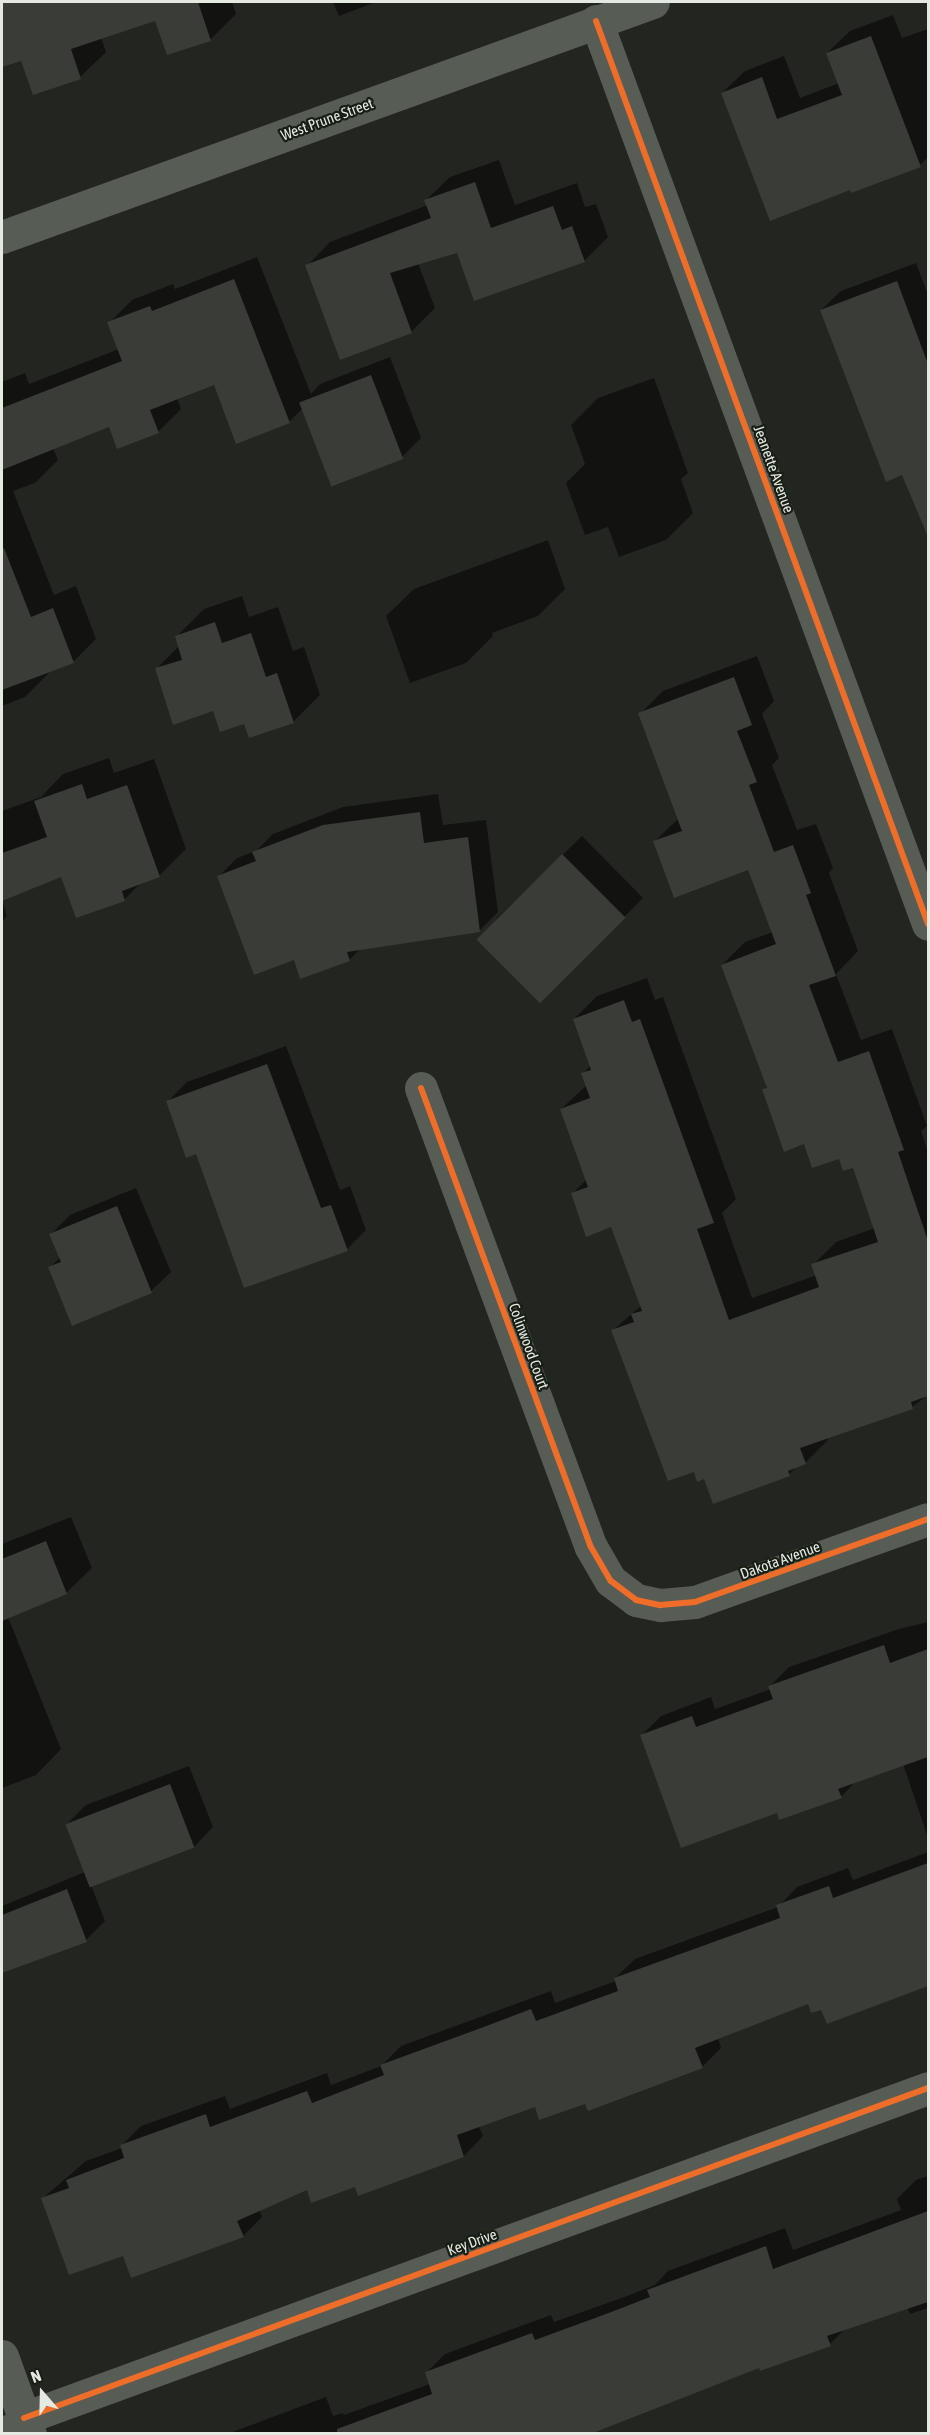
<!DOCTYPE html>
<style>
body{margin:0}
#map{position:relative;width:930px;height:2435px;overflow:hidden;background:#222520;font-family:"Asap Condensed",sans-serif}
div>[style]{position:absolute}
[style*='--x']{left:calc(var(--x)*1px);top:calc(var(--y)*1px);width:calc(var(--w)*1px);rotate:calc(var(--a)*1deg)}
.shadow>*{inset:0;background:#0007}
.building>*{inset:0;background:#393c37;transform-origin:0 0}
.service>*{height:21px;margin:-10.5px;padding:0 10.5px;transform-origin:10.5px;border-radius:10.5px;background:#575c54}
.minor>*{height:33px;margin:-16.5px;padding:0 16.5px;transform-origin:16.5px;border-radius:16.5px;background:#575c54}
.cycleway>*{height:6px;margin:-3px;padding:0 3px;transform-origin:3px;border-radius:3px;background:#ee6e29}
span{translate:-50% -50%;white-space:nowrap;text-align:center;line-height:1.15;-webkit-text-stroke:4.5px #171e13;paint-order:stroke}
.street-label{font-size:15px;color:#e4e9e1}
.frame{position:absolute;inset:0;border:3px solid #e4e9e1;pointer-events:none}
.north{position:absolute;left:12px;top:2363px;width:60px;height:60px;-webkit-text-stroke:4px #171e13;paint-order:stroke;rotate:340deg;font-size:16px;font-weight:700;line-height:24px;text-align:center;color:#e4e9e1}
.north::after{content:'';display:block;margin:auto;width:21px;height:27px;background:#e4e9e1;clip-path:polygon(50% 0,100% 100%,50% 72%,0 100%)}
</style>
<div id="map">
<div class="shadow">
<i style="clip-path:polygon(2px 2px,232px 2px,236px 14px,211px 39px,168px 53px,156px 19px,101px 37px,106px 52px,80px 77px,22px 59px,2px 66px)"></i>
<i style="clip-path:polygon(333px 2px,376px 2px,339px 16px)"></i>
<i style="clip-path:polygon(893px 15px,902px 38px,928px 29px,928px 157px,920px 165px,852px 191px,722px 93px,745px 71px,784px 56px,800px 98px,839px 83px,827px 53px,850px 31px)"></i>
<i style="clip-path:polygon(499px 160px,515px 205px,577px 183px,585px 207px,596px 204px,608px 237px,584px 261px,458px 251px,418px 263px,435px 308px,411px 332px,307px 266px,330px 242px,428px 205px,426px 200px,450px 177px)"></i>
<i style="clip-path:polygon(257px 257px,311px 394px,320px 384px,390px 357px,421px 438px,402px 457px,303px 408px,289px 422px,215px 384px,177px 398px,181px 409px,158px 432px,110px 426px,53px 448px,58px 460px,35px 483px,13px 491px,54px 595px,76px 586px,96px 639px,73px 662px,47px 672px,48px 674px,25px 697px,2px 706px,2px 382px,25px 373px,29px 384px,119px 349px,109px 323px,132px 300px,173px 284px,175px 289px)"></i>
<i style="clip-path:polygon(916px 263px,928px 295px,928px 535px,903px 473px,821px 310px,841px 291px)"></i>
<i style="clip-path:polygon(654px 378px,688px 473px,681px 479px,693px 513px,666px 540px,619px 557px,608px 527px,585px 535px,566px 483px,585px 464px,571px 425px,598px 398px)"></i>
<i style="clip-path:polygon(548px 540px,565px 589px,538px 616px,492px 633px,493px 636px,466px 663px,410px 683px,386px 616px,414px 589px)"></i>
<i style="clip-path:polygon(242px 596px,249px 617px,278px 607px,293px 651px,304px 647px,320px 695px,293px 722px,245px 722px,214px 709px,156px 669px,180px 645px,177px 636px,204px 609px)"></i>
<i style="clip-path:polygon(757px 656px,774px 701px,762px 714px,779px 758px,772px 765px,797px 830px,816px 824px,833px 868px,829px 873px,858px 951px,836px 974px,861px 1040px,892px 1029px,927px 1126px,921px 1131px,928px 1152px,928px 1395px,912px 1407px,827px 1437px,828px 1440px,805px 1463px,798px 1466px,789px 1474px,705px 1477px,695px 1470px,613px 1330px,641px 1306px,612px 1225px,572px 1194px,587px 1179px,561px 1109px,587px 1085px,583px 1074px,591px 1065px,574px 1019px,597px 996px,647px 978px,655px 1000px,663px 997px,736px 1199px,722px 1213px,752px 1298px,817px 1275px,813px 1265px,836px 1242px,875px 1228px,854px 1166px,805px 1143px,764px 1090px,768px 1086px,722px 965px,745px 942px,773px 932px,749px 868px,655px 841px,679px 818px,640px 714px,663px 691px)"></i>
<i style="clip-path:polygon(109px 758px,114px 773px,154px 759px,186px 849px,159px 876px,142px 882px,125px 899px,77px 917px,62px 875px,2px 899px,2px 811px,41px 797px,63px 774px)"></i>
<i style="clip-path:polygon(438px 794px,443px 825px,486px 820px,498px 912px,480px 930px,360px 949px,349px 960px,294px 958px,218px 877px,237px 858px,256px 851px,273px 834px,343px 807px)"></i>
<i style="clip-path:polygon(582px 836px,643px 898px,624px 917px,496px 919px)"></i>
<i style="clip-path:polygon(2px 900px,7px 916px,2px 922px)"></i>
<i style="clip-path:polygon(286px 1046px,340px 1190px,350px 1186px,366px 1230px,347px 1249px,197px 1152px,168px 1101px,187px 1082px)"></i>
<i style="clip-path:polygon(136px 1188px,171px 1272px,151px 1291px,50px 1268px,60px 1257px,51px 1234px,70px 1215px)"></i>
<i style="clip-path:polygon(71px 1517px,92px 1568px,66px 1593px,8px 1617px,61px 1749px,36px 1775px,2px 1788px,2px 1544px)"></i>
<i style="clip-path:polygon(928px 1622px,928px 1838px,903px 1764px,856px 1781px,841px 1797px,778px 1811px,642px 1735px,661px 1716px,711px 1697px,715px 1709px,771px 1689px,770px 1686px,789px 1667px,899px 1629px)"></i>
<i style="clip-path:polygon(189px 1766px,213px 1827px,194px 1847px,91px 1885px,105px 1921px,86px 1940px,4px 1971px,2px 1964px,2px 1906px,85px 1872px,67px 1824px,86px 1805px)"></i>
<i style="clip-path:polygon(928px 1852px,928px 1985px,828px 2022px,822px 2008px,809px 2002px,718px 2038px,721px 2048px,702px 2067px,586px 2102px,536px 2105px,479px 2126px,483px 2136px,464px 2156px,356px 2185px,307px 2188px,259px 2209px,262px 2217px,243px 2236px,124px 2254px,43px 2198px,86px 2161px,122px 2148px,122px 2145px,141px 2126px,225px 2096px,230px 2109px,327px 2073px,331px 2085px,381px 2066px,401px 2046px,551px 1991px,555px 2003px,616px 1981px,615px 1978px,635px 1959px,778px 1907px,797px 1887px,848px 1868px,853px 1880px)"></i>
<i style="clip-path:polygon(928px 2176px,928px 2308px,910px 2314px,907px 2307px,846px 2328px,830px 2344px,760px 2366px,588px 2434px,227px 2434px,326px 2397px,333px 2416px,342px 2413px,344px 2415px,430px 2384px,426px 2373px,445px 2354px,551px 2315px,554px 2322px,627px 2296px,655px 2285px,668px 2271px,785px 2228px,793px 2250px,901px 2210px,897px 2199px,916px 2180px)"></i>
</div>
<div class="building">
<i style="clip-path:polygon(2px 2px,198px 2px,211px 41px,167px 55px,155px 21px,71px 49px,81px 79px,33px 95px,21px 61px,2px 67px)"></i>
<i style="clip-path:polygon(871px 36px,921px 167px,851px 193px,850px 190px,770px 221px,721px 93px,762px 77px,777px 119px,842px 95px,826px 53px)"></i>
<i style="clip-path:polygon(475px 182px,491px 228px,553px 206px,562px 230px,572px 226px,585px 262px,474px 301px,457px 253px,390px 273px,412px 333px,340px 360px,305px 265px,431px 218px,424px 200px)"></i>
<i style="clip-path:polygon(234px 279px,290px 423px,236px 444px,214px 385px,150px 410px,159px 433px,117px 449px,109px 427px,2px 470px,2px 408px,122px 361px,107px 322px,150px 306px,152px 311px)"></i>
<i style="clip-path:polygon(897px 281px,928px 364px,928px 537px,902px 475px,886px 482px,820px 310px)"></i>
<i style="left:371px;top:375px;width:90px;height:77px;rotate:69deg"></i>
<i style="clip-path:polygon(4px 548px,31px 617px,53px 608px,74px 663px,2px 690px,2px 549px)"></i>
<i style="clip-path:polygon(215px 622px,222px 643px,251px 633px,266px 677px,277px 673px,294px 723px,249px 738px,244px 724px,220px 732px,213px 711px,173px 725px,155px 668px,182px 660px,175px 636px)"></i>
<i style="clip-path:polygon(734px 677px,752px 725px,737px 731px,757px 782px,749px 785px,774px 852px,793px 845px,811px 893px,806px 895px,836px 976px,809px 985px,838px 1062px,869px 1051px,904px 1150px,898px 1152px,928px 1241px,928px 1396px,911px 1402px,913px 1409px,800px 1448px,806px 1464px,788px 1471px,790px 1476px,713px 1504px,704px 1479px,697px 1482px,694px 1472px,668px 1481px,611px 1330px,634px 1322px,631px 1314px,642px 1311px,611px 1227px,586px 1237px,571px 1193px,588px 1187px,560px 1109px,590px 1098px,581px 1073px,591px 1070px,573px 1019px,624px 1000px,632px 1022px,640px 1019px,714px 1223px,697px 1229px,729px 1320px,819px 1287px,811px 1264px,878px 1242px,853px 1168px,843px 1171px,839px 1159px,812px 1168px,804px 1144px,784px 1152px,762px 1089px,767px 1088px,721px 965px,776px 944px,748px 870px,674px 898px,653px 841px,682px 831px,638px 713px)"></i>
<i style="clip-path:polygon(82px 784px,87px 799px,127px 785px,160px 877px,122px 891px,125px 901px,76px 918px,61px 877px,2px 901px,2px 853px,47px 837px,34px 801px)"></i>
<i style="clip-path:polygon(420px 812px,424px 843px,468px 837px,480px 932px,347px 952px,350px 961px,300px 979px,294px 960px,254px 975px,217px 876px,256px 861px,252px 852px,323px 825px)"></i>
<i style="left:562px;top:854px;width:90px;height:121px;rotate:45deg"></i>
<i style="clip-path:polygon(267px 1064px,321px 1208px,331px 1205px,348px 1251px,244px 1288px,196px 1154px,186px 1158px,166px 1101px)"></i>
<i style="clip-path:polygon(117px 1206px,152px 1293px,72px 1326px,48px 1267px,61px 1262px,49px 1234px)"></i>
<i style="clip-path:polygon(46px 1541px,67px 1594px,2px 1621px,2px 1559px)"></i>
<i style="clip-path:polygon(884px 1645px,890px 1663px,928px 1649px,928px 1757px,838px 1789px,842px 1798px,779px 1820px,777px 1813px,681px 1848px,640px 1735px,692px 1716px,696px 1727px,773px 1699px,768px 1686px)"></i>
<i style="left:170px;top:1784px;width:68px;height:112px;rotate:69deg"></i>
<i style="clip-path:polygon(928px 1863px,928px 1986px,827px 2024px,821px 2010px,811px 2013px,808px 2004px,695px 2048px,703px 2068px,588px 2111px,585px 2104px,539px 2120px,535px 2107px,457px 2135px,464px 2157px,358px 2196px,355px 2187px,311px 2203px,307px 2190px,237px 2221px,244px 2237px,131px 2278px,123px 2256px,69px 2275px,41px 2198px,69px 2188px,66px 2180px,124px 2158px,120px 2145px,206px 2114px,210px 2127px,307px 2091px,312px 2103px,384px 2075px,380px 2065px,481px 2028px,531px 2009px,536px 2021px,618px 1991px,614px 1978px,780px 1918px,776px 1905px,829px 1886px,833px 1898px)"></i>
<i style="clip-path:polygon(67px 1889px,87px 1942px,2px 1973px,2px 1915px)"></i>
<i style="clip-path:polygon(928px 2211px,928px 2302px,827px 2336px,831px 2346px,760px 2371px,759px 2368px,593px 2433px,337px 2433px,337px 2429px,432px 2394px,425px 2372px,532px 2333px,535px 2340px,606px 2314px,650px 2297px,647px 2290px,766px 2246px,773px 2269px)"></i>
</div>
<div class="service">
<i style="--x:2;--y:2427;--w:24;--a:-22"></i>
</div>
<div class="minor">
<i style="--x:596;--y:21;--w:962;--a:69.81"></i>
<i style="--x:2;--y:237;--w:692;--a:-19.85"></i>
<i style="--x:421;--y:1088;--w:489;--a:69.7"></i>
<i style="--x:591;--y:1547;--w:39;--a:60"></i>
<i style="--x:611;--y:1581;--w:31;--a:37"></i>
<i style="--x:636;--y:1600;--w:25;--a:12"></i>
<i style="--x:660;--y:1605;--w:35;--a:-5"></i>
<i style="--x:695;--y:1602;--w:247;--a:-19.6"></i>
<i style="--x:2;--y:2356;--w:83;--a:70.3"></i>
<i style="--x:24;--y:2418;--w:962;--a:-20.05"></i>
</div>
<div class="cycleway">
<i style="--x:596;--y:21;--w:962;--a:69.81"></i>
<i style="--x:421;--y:1088;--w:489;--a:69.7"></i>
<i style="--x:591;--y:1547;--w:39;--a:60"></i>
<i style="--x:611;--y:1581;--w:31;--a:37"></i>
<i style="--x:636;--y:1600;--w:25;--a:12"></i>
<i style="--x:660;--y:1605;--w:35;--a:-5"></i>
<i style="--x:695;--y:1602;--w:247;--a:-19.6"></i>
<i style="--x:24;--y:2418;--w:962;--a:-20.05"></i>
</div>
<div class="street-label">
<span style="left:327px;top:119px;rotate:-20deg">West Prune Street</span>
<span style="left:774px;top:469px;rotate:70deg">Jeanette Avenue</span>
<span style="left:529px;top:1346px;rotate:70deg">Colinwood Court</span>
<span style="left:780px;top:1560px;rotate:-20deg">Dakota Avenue</span>
<span style="left:472px;top:2242px;rotate:-20deg">Key Drive</span>
</div>
<div class="frame"></div>
<div class="north">N</div>
</div>
